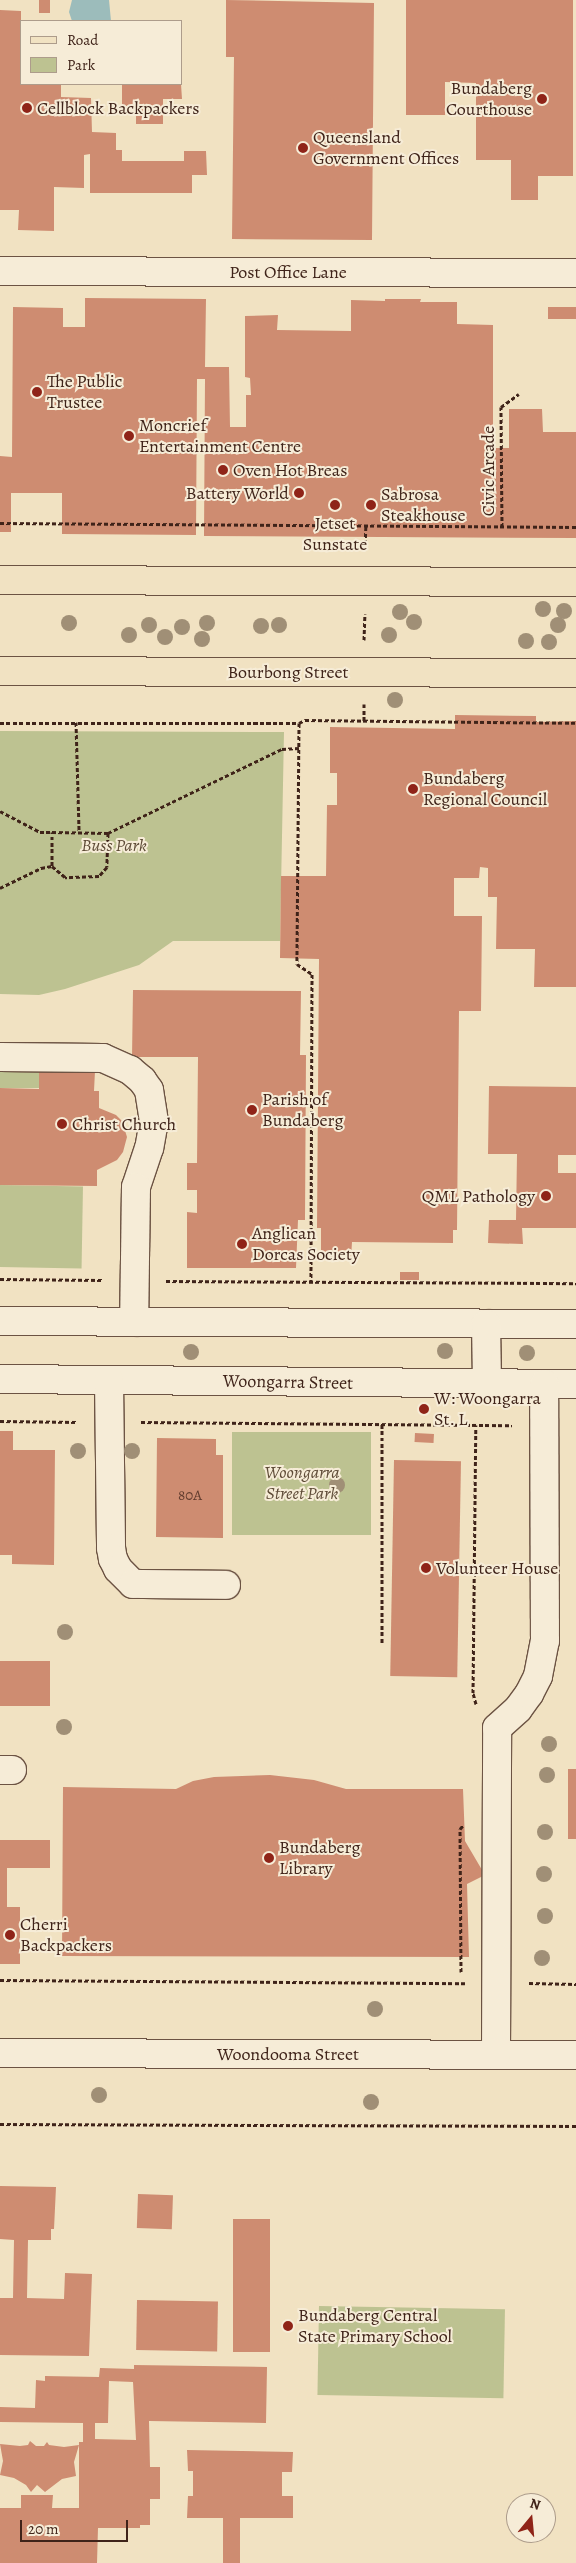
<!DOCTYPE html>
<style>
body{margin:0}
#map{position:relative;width:576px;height:2563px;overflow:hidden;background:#f1e2c2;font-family:Alegreya,serif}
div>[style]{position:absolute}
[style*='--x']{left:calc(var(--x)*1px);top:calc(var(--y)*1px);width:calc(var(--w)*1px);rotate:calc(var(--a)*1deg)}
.green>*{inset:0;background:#bdc291;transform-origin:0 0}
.water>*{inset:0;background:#9cbcbb}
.building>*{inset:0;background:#ce8c71;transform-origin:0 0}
.path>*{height:3px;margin-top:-1.5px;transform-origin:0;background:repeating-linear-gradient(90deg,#3f2319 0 4px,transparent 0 6.5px)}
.roads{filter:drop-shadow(1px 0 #6c5343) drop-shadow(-1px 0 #6c5343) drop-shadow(0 1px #6c5343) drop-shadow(0 -1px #6c5343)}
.minor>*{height:28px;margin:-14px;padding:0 14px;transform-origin:14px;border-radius:14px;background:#f6ecd7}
.major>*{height:28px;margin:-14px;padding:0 14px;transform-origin:14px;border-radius:14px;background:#f1e2c2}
.trees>*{width:16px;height:16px;margin:-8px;border-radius:50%;background:#a08f76}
.dots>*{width:14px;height:14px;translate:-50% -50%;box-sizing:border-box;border:2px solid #f6ecd7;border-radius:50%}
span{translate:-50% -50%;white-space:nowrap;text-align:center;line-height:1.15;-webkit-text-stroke:4px #f6ecd7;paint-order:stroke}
.number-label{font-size:15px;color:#633d2f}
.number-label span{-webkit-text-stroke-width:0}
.poi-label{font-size:18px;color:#3f2319}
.right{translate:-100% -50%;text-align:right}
.left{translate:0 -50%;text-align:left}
.street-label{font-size:18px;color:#3f2319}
.park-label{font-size:18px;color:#5e4b37;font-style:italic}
.legend{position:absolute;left:20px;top:20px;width:162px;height:65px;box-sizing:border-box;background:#f6ecd7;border:1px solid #ad9c8b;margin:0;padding:6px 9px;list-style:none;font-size:15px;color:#3f2319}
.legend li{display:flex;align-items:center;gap:10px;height:25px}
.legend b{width:25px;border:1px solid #ad9c8b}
.north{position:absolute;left:506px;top:2493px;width:50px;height:50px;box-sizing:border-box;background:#f6ecd7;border:1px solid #ad9c8b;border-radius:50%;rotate:17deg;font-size:14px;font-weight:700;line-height:20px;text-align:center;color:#3f2319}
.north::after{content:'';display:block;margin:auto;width:18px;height:22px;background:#8f2418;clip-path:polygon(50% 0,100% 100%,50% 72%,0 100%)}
.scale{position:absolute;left:20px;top:2520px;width:108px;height:22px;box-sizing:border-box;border:2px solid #3f2319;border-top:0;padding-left:6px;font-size:15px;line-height:18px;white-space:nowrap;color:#3f2319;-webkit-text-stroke:4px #f6ecd7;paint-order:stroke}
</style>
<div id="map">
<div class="green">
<i style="clip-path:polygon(0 731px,284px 732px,280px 941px,173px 941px,139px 965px,65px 989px,39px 995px,0 994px)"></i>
<i style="left:0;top:1069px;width:39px;height:19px"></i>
<i style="left:0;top:1185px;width:83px;height:82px;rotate:1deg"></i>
<i style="left:232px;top:1432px;width:139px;height:103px"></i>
<i style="left:319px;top:2306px;width:186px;height:89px;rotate:1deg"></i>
</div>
<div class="water">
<i style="clip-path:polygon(72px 0,109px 0,111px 21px,72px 21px,69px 12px)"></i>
</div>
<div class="building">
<i style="left:39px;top:0;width:11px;height:13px"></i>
<i style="clip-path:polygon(226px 0,374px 3px,372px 240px,232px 239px,234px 57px,226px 57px)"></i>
<i style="clip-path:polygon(406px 0,573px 0,573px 176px,538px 176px,538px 200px,511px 200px,511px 160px,476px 160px,476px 83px,445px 82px,445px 115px,406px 115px)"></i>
<i style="clip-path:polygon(0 10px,21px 11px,21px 84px,61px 85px,61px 97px,91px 98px,92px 132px,116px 133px,116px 150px,122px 150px,122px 161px,184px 161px,184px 151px,206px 151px,207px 175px,192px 175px,192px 193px,90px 193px,90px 154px,84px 155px,84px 188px,54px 187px,54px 231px,18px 230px,19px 210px,0 210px)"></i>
<i style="clip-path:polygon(122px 84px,181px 84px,182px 99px,163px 99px,163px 124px,136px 124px,136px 106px,122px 106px)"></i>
<i style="clip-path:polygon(85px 298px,206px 299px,205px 367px,229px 367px,230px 427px,246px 427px,246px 395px,251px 395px,250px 378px,245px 377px,245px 316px,278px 315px,277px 330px,351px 331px,351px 300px,385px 301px,385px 299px,421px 299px,420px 302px,457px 302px,457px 324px,493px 325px,493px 448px,509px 448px,509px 409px,542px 409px,543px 432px,576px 432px,576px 538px,204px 536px,205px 379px,197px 379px,196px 535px,62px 534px,62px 493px,11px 493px,11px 532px,0 532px,0 456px,12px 457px,13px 307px,63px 308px,63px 327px,85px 327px)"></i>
<i style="left:576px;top:307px;width:12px;height:28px;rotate:90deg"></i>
<i style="clip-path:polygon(455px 715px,536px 716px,536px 722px,576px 721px,576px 987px,534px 987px,535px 949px,496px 949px,497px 897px,488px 897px,488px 868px,480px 867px,479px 878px,454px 878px,454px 916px,482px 916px,481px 1011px,459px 1011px,457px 1230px,453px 1230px,453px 1243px,352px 1242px,351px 1258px,321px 1257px,321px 1228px,317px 1228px,319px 959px,280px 958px,281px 876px,326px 876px,327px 805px,337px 805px,337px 773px,330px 773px,330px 727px,455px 729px)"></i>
<i style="clip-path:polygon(133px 990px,301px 991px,300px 1055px,306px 1055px,305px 1220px,298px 1220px,296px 1268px,187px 1268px,187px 1212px,197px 1213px,197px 1190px,187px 1190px,187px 1163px,197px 1163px,198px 1057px,132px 1057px)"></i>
<i style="clip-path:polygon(39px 1069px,95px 1071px,94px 1091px,99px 1091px,99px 1108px,116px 1115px,122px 1121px,127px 1137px,123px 1152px,117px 1160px,97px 1170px,97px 1186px,0 1185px,0 1088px,39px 1089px)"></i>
<i style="clip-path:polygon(489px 1086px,576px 1087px,576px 1155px,558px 1155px,558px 1173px,576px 1173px,576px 1228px,522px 1228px,523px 1244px,488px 1243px,489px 1220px,516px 1220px,517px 1154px,488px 1154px)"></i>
<i style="left:400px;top:1272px;width:19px;height:8px"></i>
<i style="clip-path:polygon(0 1431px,13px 1431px,13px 1450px,55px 1450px,54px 1565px,12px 1564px,12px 1555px,0 1555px)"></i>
<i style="left:415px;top:1433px;width:19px;height:9px;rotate:3deg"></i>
<i style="clip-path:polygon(157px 1438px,216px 1439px,216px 1455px,223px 1455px,223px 1538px,156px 1537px)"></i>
<i style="left:394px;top:1460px;width:67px;height:216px;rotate:1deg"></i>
<i style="left:0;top:1661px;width:50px;height:45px"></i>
<i style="left:568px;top:1769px;width:8px;height:70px"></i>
<i style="clip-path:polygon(270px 1775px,314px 1780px,346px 1789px,463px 1789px,465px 1841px,485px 1875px,467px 1884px,469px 1957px,62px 1956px,63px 1787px,176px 1789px,193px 1781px,214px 1777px)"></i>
<i style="clip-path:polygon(0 1840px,50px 1840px,50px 1868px,7px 1868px,7px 1907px,20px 1907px,20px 1964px,0 1964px)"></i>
<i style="clip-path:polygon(0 2186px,56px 2187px,54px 2229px,51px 2229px,51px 2240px,28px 2240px,27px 2298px,64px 2299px,65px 2273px,92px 2274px,89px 2356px,0 2355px,0 2298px,13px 2298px,14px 2240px,0 2239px)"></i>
<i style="left:138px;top:2194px;width:35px;height:34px;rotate:2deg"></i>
<i style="left:233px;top:2219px;width:37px;height:133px"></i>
<i style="left:137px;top:2300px;width:81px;height:50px;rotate:1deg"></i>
<i style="clip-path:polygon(evenodd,134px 2365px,267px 2367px,266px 2423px,149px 2421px,150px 2467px,160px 2467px,160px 2499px,150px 2499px,150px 2525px,140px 2525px,140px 2528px,98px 2528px,97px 2563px,0 2563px,0 2508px,21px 2508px,21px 2495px,53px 2495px,52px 2508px,79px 2508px,79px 2442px,83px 2442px,83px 2423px,0 2422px,0 2407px,35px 2408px,36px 2380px,45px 2381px,45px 2376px,99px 2377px,100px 2368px,134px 2369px,134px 2365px,109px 2381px,133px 2382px,136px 2440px,95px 2439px,95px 2423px,108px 2423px,109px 2381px)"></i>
<i style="clip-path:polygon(30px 2441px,36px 2446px,44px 2446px,47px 2442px,49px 2445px,64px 2447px,79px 2445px,74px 2462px,76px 2476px,62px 2479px,45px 2492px,37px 2485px,31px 2492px,26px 2485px,14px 2478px,0 2475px,3px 2461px,0 2444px,20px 2446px,28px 2445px)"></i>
<i style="clip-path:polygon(187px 2450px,293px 2452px,292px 2472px,282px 2472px,282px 2496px,293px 2496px,293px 2518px,240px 2518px,240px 2563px,223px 2563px,223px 2518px,187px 2518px,188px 2496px,193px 2496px,193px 2471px,188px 2471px)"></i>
</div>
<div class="path">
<i style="--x:0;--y:523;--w:576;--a:0.4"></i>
<i style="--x:502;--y:527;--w:120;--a:-90.5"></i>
<i style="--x:501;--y:407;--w:22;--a:-36"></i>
<i style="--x:365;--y:550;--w:24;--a:-88"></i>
<i style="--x:364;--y:640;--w:26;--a:-88"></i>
<i style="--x:364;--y:721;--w:17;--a:-90"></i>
<i style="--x:76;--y:722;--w:110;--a:88.4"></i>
<i style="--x:0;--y:723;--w:299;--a:0"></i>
<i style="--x:299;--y:723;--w:7;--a:-27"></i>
<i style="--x:305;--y:720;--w:271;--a:0.6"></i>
<i style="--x:299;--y:723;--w:241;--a:90.5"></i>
<i style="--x:297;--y:964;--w:18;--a:34"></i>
<i style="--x:312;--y:974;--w:308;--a:90.2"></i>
<i style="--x:0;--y:811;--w:45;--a:27.7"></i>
<i style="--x:40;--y:832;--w:12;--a:0"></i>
<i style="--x:108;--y:833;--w:34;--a:92"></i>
<i style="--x:107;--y:867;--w:12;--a:132"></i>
<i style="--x:99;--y:876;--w:34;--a:178"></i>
<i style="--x:65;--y:877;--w:17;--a:-140"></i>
<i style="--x:52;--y:866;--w:34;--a:-90"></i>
<i style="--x:52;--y:832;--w:56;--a:1"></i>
<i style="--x:108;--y:833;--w:193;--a:-25.8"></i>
<i style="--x:282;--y:749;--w:17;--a:-3"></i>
<i style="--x:0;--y:888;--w:46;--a:-26"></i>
<i style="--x:41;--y:868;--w:11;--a:-10"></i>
<i style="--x:0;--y:1279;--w:102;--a:0.6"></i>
<i style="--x:166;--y:1281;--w:410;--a:0.3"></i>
<i style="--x:0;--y:1421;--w:77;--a:0.7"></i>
<i style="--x:141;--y:1422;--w:371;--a:0.5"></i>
<i style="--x:382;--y:1424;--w:220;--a:90"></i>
<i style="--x:476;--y:1704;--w:11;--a:-105"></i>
<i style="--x:473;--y:1693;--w:268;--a:-89.4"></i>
<i style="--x:461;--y:1972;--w:143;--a:-90.4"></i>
<i style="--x:460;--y:1829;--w:6;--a:-51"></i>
<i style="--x:0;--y:1980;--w:465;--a:0.4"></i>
<i style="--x:529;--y:1983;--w:47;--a:1.2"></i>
<i style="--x:0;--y:2124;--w:576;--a:0.2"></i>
</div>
<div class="roads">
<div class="minor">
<i style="--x:0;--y:271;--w:576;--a:0.2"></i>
<i style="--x:0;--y:1057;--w:103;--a:0.6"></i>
<i style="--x:103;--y:1058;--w:30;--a:24"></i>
<i style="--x:130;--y:1070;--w:16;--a:40"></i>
<i style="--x:142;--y:1080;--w:12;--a:55"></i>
<i style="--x:149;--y:1090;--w:31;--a:81"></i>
<i style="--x:154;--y:1121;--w:27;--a:100"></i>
<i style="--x:149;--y:1148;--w:41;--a:108.4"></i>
<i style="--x:136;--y:1187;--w:135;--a:90.8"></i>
<i style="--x:0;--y:1321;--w:576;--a:0.3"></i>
<i style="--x:486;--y:1324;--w:60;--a:89"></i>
<i style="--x:0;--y:1379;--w:576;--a:0.5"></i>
<i style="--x:109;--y:1380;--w:168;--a:89.3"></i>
<i style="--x:111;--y:1548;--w:11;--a:80"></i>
<i style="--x:113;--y:1559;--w:11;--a:63"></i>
<i style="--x:118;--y:1569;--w:21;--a:45"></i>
<i style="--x:133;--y:1584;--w:93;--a:0.6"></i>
<i style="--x:0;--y:1770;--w:12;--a:0"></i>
<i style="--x:0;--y:2053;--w:576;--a:0.2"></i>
<i style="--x:496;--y:2055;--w:327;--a:-89.8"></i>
<i style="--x:497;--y:1728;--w:28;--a:-42"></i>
<i style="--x:518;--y:1709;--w:19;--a:-54"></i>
<i style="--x:529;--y:1694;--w:20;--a:-63"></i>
<i style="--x:538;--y:1676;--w:36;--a:-79"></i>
<i style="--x:545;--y:1641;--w:257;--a:-90.2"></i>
</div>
<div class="major">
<i style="--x:0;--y:580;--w:576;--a:0.2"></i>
<i style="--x:0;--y:671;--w:576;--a:0.2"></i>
</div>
</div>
<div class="trees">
<i style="left:543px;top:609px"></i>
<i style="left:564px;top:611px"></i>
<i style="left:400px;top:612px"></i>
<i style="left:414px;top:622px"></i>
<i style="left:69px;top:623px"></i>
<i style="left:207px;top:623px"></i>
<i style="left:149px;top:625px"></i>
<i style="left:279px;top:625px"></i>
<i style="left:558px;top:625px"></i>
<i style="left:261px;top:626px"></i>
<i style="left:182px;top:627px"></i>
<i style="left:129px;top:635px"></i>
<i style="left:389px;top:635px"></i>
<i style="left:165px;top:637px"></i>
<i style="left:202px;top:639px"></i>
<i style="left:526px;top:641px"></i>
<i style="left:549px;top:642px"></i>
<i style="left:395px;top:700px"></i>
<i style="left:445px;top:1351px"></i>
<i style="left:191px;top:1352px"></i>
<i style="left:527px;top:1353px"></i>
<i style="left:78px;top:1451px"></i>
<i style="left:132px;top:1451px"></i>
<i style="left:337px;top:1485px"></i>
<i style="left:65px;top:1632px"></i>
<i style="left:64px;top:1727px"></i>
<i style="left:549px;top:1744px"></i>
<i style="left:547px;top:1775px"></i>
<i style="left:545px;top:1832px"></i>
<i style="left:544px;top:1874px"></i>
<i style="left:545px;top:1916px"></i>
<i style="left:542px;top:1958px"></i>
<i style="left:375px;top:2009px"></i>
<i style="left:99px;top:2095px"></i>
<i style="left:371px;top:2102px"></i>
</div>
<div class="dots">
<i style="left:542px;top:99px;background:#8f2418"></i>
<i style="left:27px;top:108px;background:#8f2418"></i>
<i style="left:303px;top:148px;background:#8f2418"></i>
<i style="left:37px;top:392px;background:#8f2418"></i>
<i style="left:129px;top:436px;background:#8f2418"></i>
<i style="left:223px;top:470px;background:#8f2418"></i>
<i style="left:299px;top:493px;background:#8f2418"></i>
<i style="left:335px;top:505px;background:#8f2418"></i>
<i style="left:371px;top:505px;background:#8f2418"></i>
<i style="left:413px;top:789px;background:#8f2418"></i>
<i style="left:252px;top:1110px;background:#8f2418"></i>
<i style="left:62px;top:1124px;background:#8f2418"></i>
<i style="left:546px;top:1196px;background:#8f2418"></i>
<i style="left:242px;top:1244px;background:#8f2418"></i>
<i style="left:424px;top:1409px;background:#8f2418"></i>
<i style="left:426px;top:1568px;background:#8f2418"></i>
<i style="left:269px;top:1858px;background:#8f2418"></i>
<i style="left:10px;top:1935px;background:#8f2418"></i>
<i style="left:288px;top:2326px;background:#8f2418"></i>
</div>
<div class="number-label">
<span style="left:190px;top:1496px">80A</span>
</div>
<div class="poi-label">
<span class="right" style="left:532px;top:99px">Bundaberg<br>Courthouse</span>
<span class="left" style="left:37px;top:108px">Cellblock Backpackers</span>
<span class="left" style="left:313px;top:148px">Queensland<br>Government Offices</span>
<span class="left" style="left:47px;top:392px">The Public<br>Trustee</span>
<span class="left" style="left:139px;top:436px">Moncrief<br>Entertainment Centre</span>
<span class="left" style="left:233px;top:470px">Oven Hot Breas</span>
<span class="right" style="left:289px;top:493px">Battery World</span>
<span class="left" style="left:381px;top:505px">Sabrosa<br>Steakhouse</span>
<span style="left:335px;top:534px">Jetset<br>Sunstate</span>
<span class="left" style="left:423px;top:789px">Bundaberg<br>Regional Council</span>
<span class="left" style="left:262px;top:1110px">Parish of<br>Bundaberg</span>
<span class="left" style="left:72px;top:1124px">Christ Church</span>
<span class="right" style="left:535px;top:1196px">QML Pathology</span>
<span class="left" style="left:252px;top:1244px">Anglican<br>Dorcas Society</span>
<span class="left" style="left:434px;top:1409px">W: Woongarra<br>St. L</span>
<span class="left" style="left:436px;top:1568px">Volunteer House</span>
<span class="left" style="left:279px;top:1858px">Bundaberg<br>Library</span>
<span class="left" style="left:20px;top:1935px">Cherri<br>Backpackers</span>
<span class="left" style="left:298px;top:2326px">Bundaberg Central<br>State Primary School</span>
</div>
<div class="street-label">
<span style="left:288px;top:272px">Post Office Lane</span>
<span style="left:488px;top:471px;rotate:-90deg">Civic Arcade</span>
<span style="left:288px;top:672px">Bourbong Street</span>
<span style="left:288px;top:1382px;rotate:1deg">Woongarra Street</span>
<span style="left:288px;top:2054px">Woondooma Street</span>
</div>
<div class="park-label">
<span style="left:114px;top:845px">Buss Park</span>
<span style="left:302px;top:1483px">Woongarra<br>Street Park</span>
</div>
<ul class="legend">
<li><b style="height:6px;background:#f1e2c2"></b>Road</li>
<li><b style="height:14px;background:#bdc291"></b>Park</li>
</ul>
<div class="north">N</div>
<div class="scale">20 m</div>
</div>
